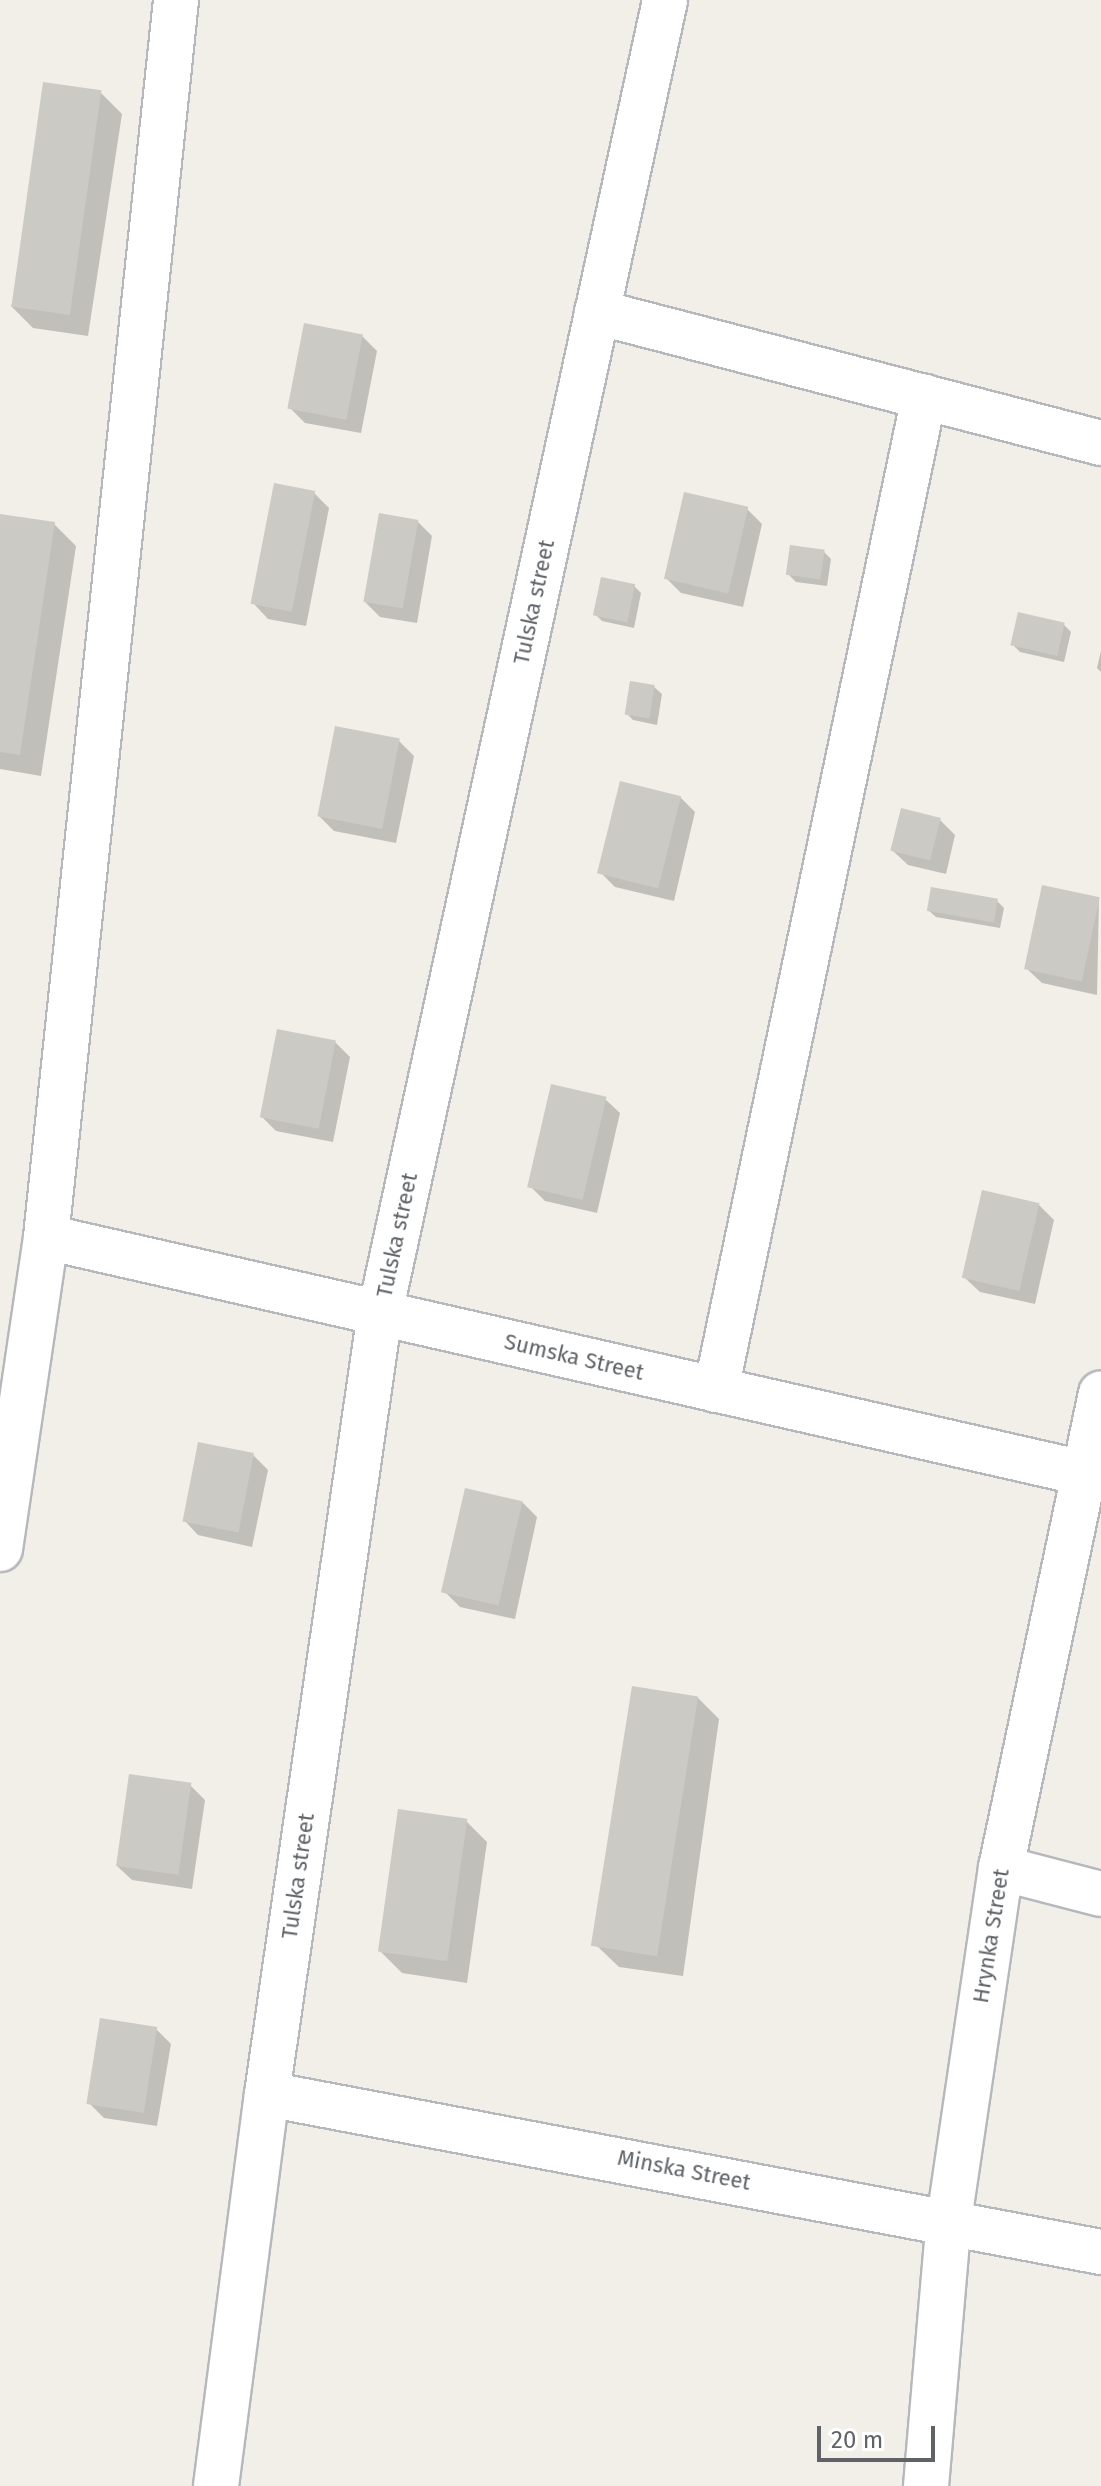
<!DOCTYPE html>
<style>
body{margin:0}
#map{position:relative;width:1101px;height:2486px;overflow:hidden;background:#f1efe8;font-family:"Fira Sans",sans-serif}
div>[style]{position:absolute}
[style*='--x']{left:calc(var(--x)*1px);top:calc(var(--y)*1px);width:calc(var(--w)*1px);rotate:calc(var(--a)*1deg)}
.shadow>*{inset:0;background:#0003}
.building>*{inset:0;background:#cccac5;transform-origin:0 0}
.roads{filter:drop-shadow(2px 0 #b5b8bc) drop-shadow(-2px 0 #b5b8bc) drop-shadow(0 2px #b5b8bc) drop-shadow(0 -2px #b5b8bc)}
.minor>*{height:44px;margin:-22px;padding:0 22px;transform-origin:22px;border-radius:22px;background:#fff}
span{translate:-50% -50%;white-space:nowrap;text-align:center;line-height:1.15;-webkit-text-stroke:6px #fff;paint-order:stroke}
.street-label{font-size:22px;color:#5f6368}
.scale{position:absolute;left:817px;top:2426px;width:118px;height:36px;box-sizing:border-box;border:4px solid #5f6368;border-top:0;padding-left:10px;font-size:24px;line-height:28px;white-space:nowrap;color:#5f6368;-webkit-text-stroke:6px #fff;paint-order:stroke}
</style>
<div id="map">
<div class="shadow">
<i style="clip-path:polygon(100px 92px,122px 114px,88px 336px,33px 328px,11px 306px)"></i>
<i style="clip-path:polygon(362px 336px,377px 351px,361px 433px,305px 423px,290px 408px)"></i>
<i style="clip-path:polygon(314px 493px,329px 508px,306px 626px,268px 619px,254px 604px)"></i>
<i style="clip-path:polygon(747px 509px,762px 524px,743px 607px,681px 593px,666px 578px)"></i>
<i style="clip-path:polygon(0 516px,54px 524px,76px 546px,41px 776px,0 769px)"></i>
<i style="clip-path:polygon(417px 521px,432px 536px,417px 623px,380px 617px,365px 602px)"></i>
<i style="clip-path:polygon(824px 552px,831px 559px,827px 586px,796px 582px,789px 575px)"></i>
<i style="clip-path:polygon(634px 586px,641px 593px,634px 628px,602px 621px,595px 614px)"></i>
<i style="clip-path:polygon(1064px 625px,1071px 632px,1064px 662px,1020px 652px,1013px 645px)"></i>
<i style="clip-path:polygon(1101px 651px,1101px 672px,1097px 668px)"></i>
<i style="clip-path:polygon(654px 687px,662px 694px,657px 725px,633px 720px,626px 713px)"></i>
<i style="clip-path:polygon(399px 741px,414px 756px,396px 843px,334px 831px,319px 816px)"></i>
<i style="clip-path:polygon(680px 797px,695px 812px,674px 901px,615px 887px,600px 872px)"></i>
<i style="clip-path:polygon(940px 820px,955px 835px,946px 874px,908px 865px,893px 851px)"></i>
<i style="clip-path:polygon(1099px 899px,1097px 995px,1042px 983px,1027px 969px)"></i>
<i style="clip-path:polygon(997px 901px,1004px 908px,1000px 928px,936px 917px,928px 910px)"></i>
<i style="clip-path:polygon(335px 1042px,350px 1057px,333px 1142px,276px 1131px,261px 1116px)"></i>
<i style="clip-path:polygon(605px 1099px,620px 1113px,597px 1213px,545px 1201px,530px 1186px)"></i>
<i style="clip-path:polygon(1039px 1205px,1054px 1220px,1035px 1304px,980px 1292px,965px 1278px)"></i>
<i style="clip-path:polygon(253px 1455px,268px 1470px,252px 1547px,198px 1535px,184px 1520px)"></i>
<i style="clip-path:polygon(522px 1502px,537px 1517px,515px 1619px,460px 1607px,445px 1592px)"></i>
<i style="clip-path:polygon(697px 1697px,719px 1719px,683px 1976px,619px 1967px,597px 1946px)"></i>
<i style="clip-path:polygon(190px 1785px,205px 1800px,192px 1889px,132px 1880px,117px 1866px)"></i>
<i style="clip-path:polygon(466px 1821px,487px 1842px,467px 1983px,402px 1973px,381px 1952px)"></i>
<i style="clip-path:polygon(156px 2029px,171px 2044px,157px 2126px,104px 2118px,89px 2103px)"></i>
</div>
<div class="building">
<i style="left:43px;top:82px;width:59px;height:227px;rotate:8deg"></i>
<i style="left:304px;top:323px;width:60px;height:87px;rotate:11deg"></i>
<i style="left:274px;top:483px;width:42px;height:123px;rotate:11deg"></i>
<i style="left:684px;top:492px;width:66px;height:89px;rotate:13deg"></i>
<i style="left:379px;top:513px;width:40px;height:90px;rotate:10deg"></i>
<i style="clip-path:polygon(0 514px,55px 522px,20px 755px,0 752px)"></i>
<i style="left:790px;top:545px;width:35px;height:30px;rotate:8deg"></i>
<i style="left:601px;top:577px;width:35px;height:39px;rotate:12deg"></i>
<i style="left:1018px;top:612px;width:48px;height:34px;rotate:13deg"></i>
<i style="left:630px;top:681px;width:25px;height:34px;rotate:9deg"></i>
<i style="left:335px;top:726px;width:66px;height:92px;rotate:11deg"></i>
<i style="left:620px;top:781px;width:63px;height:95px;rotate:14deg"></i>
<i style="left:901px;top:808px;width:41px;height:44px;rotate:14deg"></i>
<i style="left:1042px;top:885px;width:59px;height:86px;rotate:12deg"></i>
<i style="left:931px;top:887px;width:68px;height:24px;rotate:10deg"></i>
<i style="left:277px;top:1029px;width:60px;height:90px;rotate:11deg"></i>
<i style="left:551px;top:1084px;width:57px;height:106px;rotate:13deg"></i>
<i style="left:982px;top:1190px;width:59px;height:90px;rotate:13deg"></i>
<i style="left:198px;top:1442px;width:57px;height:81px;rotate:11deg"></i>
<i style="left:465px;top:1488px;width:59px;height:107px;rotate:13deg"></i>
<i style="left:632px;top:1686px;width:67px;height:263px;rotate:9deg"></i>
<i style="left:129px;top:1774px;width:63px;height:93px;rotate:8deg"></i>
<i style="left:398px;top:1809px;width:70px;height:144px;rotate:8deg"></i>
<i style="left:100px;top:2018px;width:58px;height:87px;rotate:9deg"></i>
</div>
<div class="roads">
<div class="minor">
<i style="--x:597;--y:312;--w:521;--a:14.57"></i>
<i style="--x:46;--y:1237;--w:1082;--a:12.82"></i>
<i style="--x:716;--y:1390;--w:1015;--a:-78.17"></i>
<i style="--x:0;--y:1549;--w:315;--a:-81.6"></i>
<i style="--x:46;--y:1237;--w:1244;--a:-84"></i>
<i style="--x:1001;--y:1868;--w:103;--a:14.6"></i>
<i style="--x:267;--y:2094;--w:849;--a:10.73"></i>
<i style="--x:216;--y:2486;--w:395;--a:-82.6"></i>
<i style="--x:267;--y:2094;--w:789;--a:-81.77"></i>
<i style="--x:380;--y:1313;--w:1344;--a:-77.75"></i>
<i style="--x:926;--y:2486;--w:267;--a:-85.1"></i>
<i style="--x:949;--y:2220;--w:356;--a:-81.6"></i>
<i style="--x:1001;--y:1868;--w:485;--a:-78.1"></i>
</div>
</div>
<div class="street-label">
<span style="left:534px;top:602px;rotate:-78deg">Tulska street</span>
<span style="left:397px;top:1235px;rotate:-78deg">Tulska street</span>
<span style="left:574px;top:1357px;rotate:13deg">Sumska Street</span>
<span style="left:298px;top:1876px;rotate:-82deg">Tulska street</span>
<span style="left:991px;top:1936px;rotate:-81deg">Hrynka Street</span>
<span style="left:684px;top:2170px;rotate:11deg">Minska Street</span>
</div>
<div class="scale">20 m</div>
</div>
